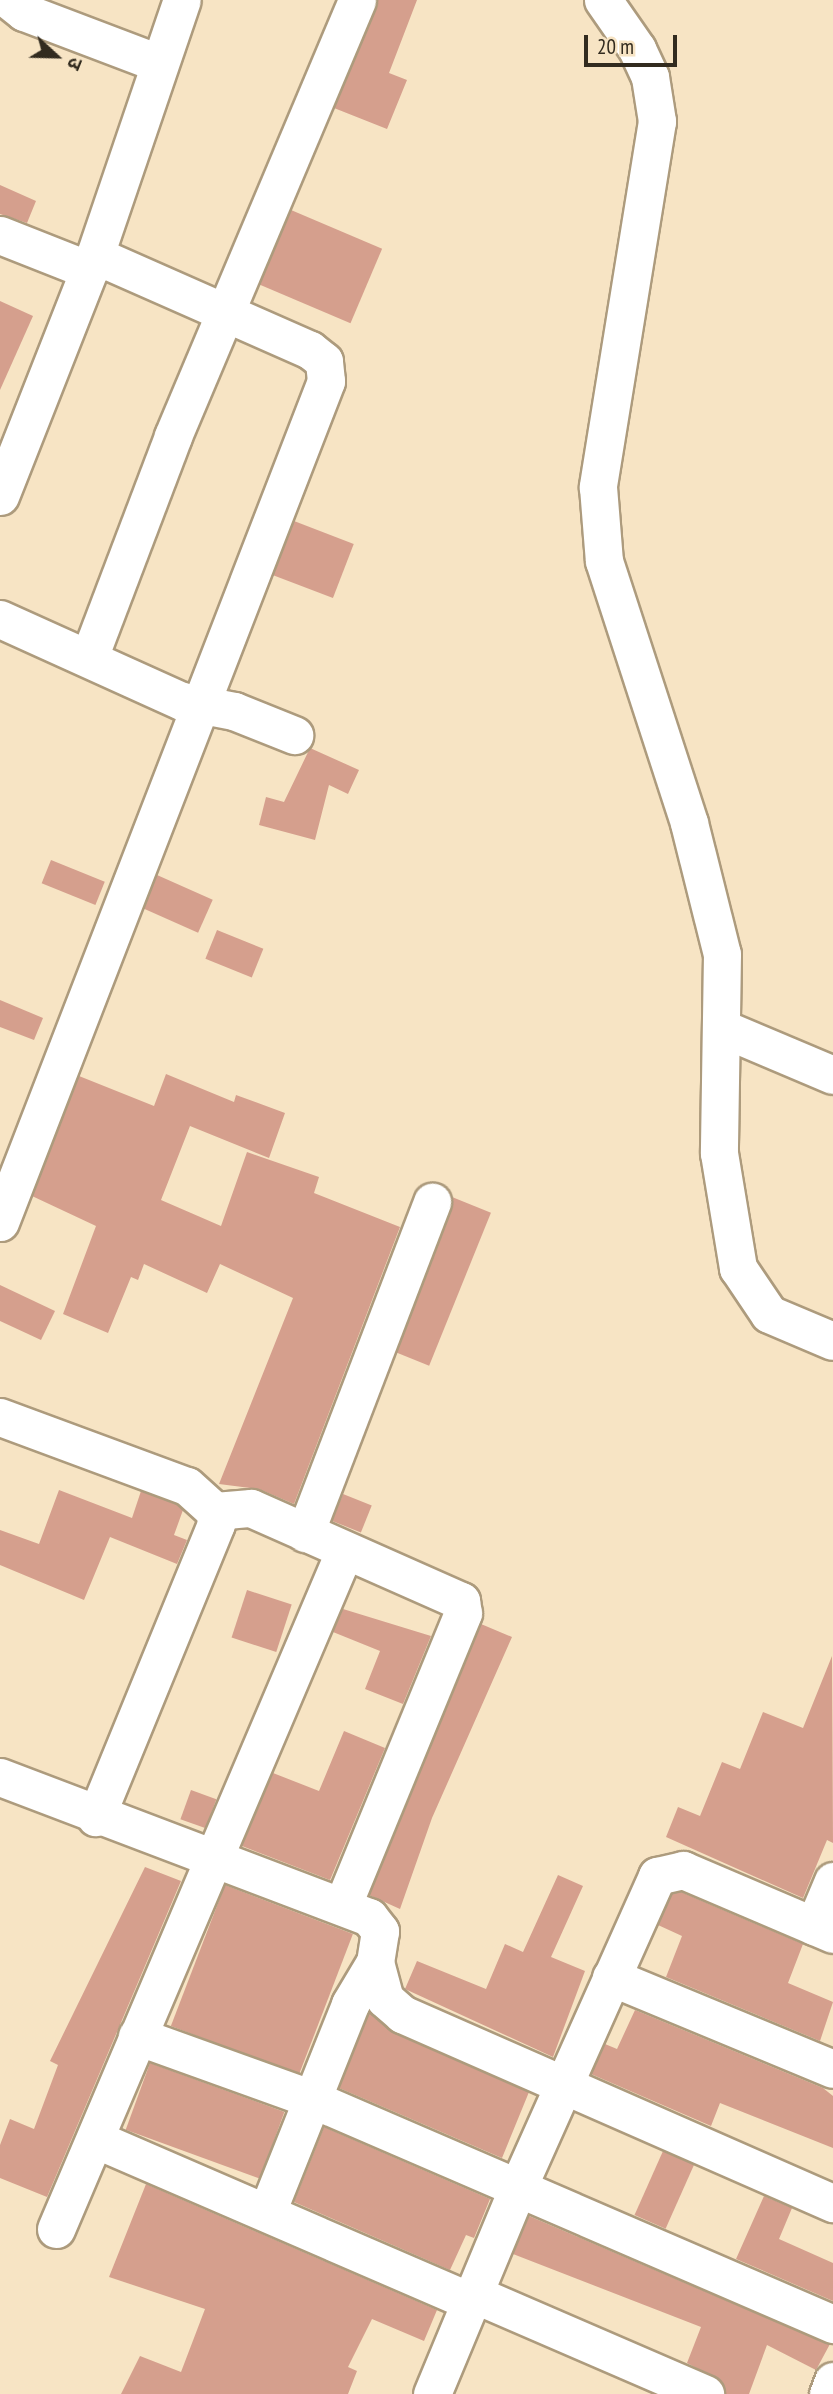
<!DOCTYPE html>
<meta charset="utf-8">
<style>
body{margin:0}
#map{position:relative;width:833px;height:2394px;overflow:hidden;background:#f7e4c4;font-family:"PT Sans Narrow","Noto Sans Devanagari",sans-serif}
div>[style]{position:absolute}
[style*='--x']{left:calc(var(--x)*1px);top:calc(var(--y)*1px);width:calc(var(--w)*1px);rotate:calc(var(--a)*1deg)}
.building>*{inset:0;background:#d59f8d;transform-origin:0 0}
.roads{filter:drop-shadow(2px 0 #ad9b7d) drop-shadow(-2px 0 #ad9b7d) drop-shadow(0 2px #ad9b7d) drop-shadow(0 -2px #ad9b7d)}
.minor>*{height:37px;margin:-18.5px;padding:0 18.5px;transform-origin:18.5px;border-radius:18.5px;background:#fff}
span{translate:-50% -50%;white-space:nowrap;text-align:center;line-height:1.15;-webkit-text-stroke:7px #f7e4c4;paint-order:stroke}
.north{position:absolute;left:21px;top:21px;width:70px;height:70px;-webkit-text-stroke:5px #f7e4c4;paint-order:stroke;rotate:112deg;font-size:19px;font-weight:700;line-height:28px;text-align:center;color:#322b1f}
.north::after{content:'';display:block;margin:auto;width:24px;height:32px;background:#322b1f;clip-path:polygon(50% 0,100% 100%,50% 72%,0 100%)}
.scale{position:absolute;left:584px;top:35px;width:93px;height:32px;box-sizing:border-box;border:4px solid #322b1f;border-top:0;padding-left:9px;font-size:21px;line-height:24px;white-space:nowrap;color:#322b1f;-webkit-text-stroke:5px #f7e4c4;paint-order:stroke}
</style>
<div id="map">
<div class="building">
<i style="clip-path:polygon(378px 0,417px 0,389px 73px,407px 80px,387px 129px,334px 108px)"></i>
<i style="clip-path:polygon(0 185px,36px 201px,27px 223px,0 214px)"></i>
<i style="left:291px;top:210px;width:99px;height:81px;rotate:23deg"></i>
<i style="clip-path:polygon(0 301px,33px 316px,0 390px)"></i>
<i style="left:294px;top:521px;width:64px;height:58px;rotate:21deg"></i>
<i style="clip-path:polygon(310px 748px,359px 770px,348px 794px,329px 785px,315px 840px,259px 825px,266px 797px,284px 802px)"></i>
<i style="left:51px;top:860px;width:58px;height:25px;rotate:22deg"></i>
<i style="left:157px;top:875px;width:61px;height:36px;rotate:24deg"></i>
<i style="left:217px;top:930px;width:50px;height:31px;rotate:22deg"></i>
<i style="clip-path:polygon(0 1000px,43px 1018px,34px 1040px,0 1027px)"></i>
<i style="clip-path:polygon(166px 1074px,234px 1102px,236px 1095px,285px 1113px,269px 1158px,190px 1126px,161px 1200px,221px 1226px,247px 1152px,319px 1177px,314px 1193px,400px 1227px,294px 1504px,259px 1489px,219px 1484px,293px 1298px,220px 1264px,207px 1293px,144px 1264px,138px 1280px,131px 1277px,108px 1333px,63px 1314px,96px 1226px,32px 1196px,79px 1076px,154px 1106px)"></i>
<i style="left:452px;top:1197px;width:42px;height:165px;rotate:22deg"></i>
<i style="clip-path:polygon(0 1285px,55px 1311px,41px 1340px,0 1321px)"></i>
<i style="clip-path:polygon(59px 1490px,132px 1518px,141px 1491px,176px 1504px,183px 1510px,174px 1535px,187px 1540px,177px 1564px,110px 1537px,84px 1600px,0 1565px,0 1530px,39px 1544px)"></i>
<i style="left:343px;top:1494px;width:31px;height:29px;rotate:22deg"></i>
<i style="left:247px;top:1590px;width:47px;height:50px;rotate:18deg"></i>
<i style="clip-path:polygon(343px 1609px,431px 1636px,403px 1704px,365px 1689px,380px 1651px,333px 1632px)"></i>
<i style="clip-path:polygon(481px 1624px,512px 1637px,432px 1818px,400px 1909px,369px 1895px)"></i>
<i style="clip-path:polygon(832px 1656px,833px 1843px,827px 1840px,803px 1898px,666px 1837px,678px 1807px,700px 1816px,722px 1762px,740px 1769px,763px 1712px,803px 1728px)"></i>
<i style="clip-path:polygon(344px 1731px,385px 1748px,330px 1880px,242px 1846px,273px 1773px,319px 1791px)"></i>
<i style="left:191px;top:1790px;width:27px;height:31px;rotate:20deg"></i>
<i style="clip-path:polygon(145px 1867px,181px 1881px,47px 2197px,0 2178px,0 2145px,10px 2119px,34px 2129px,58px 2065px,50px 2061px)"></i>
<i style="clip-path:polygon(558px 1875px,583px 1886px,551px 1957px,585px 1971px,553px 2057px,405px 1989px,417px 1961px,486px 1989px,505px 1944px,523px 1952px)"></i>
<i style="left:225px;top:1885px;width:137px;height:151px;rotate:21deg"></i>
<i style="clip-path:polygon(681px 1892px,803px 1944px,788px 1983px,833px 2002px,820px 2041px,666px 1977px,682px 1936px,658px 1925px,672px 1894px)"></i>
<i style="clip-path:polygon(635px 2010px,823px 2088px,833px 2096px,833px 2148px,720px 2103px,711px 2126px,591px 2074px,605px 2044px,617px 2049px)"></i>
<i style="clip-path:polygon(369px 2012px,394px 2033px,529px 2092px,502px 2158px,339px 2088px)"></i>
<i style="left:150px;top:2063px;width:143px;height:71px;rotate:20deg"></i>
<i style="clip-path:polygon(324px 2127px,490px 2199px,474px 2238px,466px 2235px,450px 2270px,294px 2202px)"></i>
<i style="left:663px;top:2151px;width:34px;height:70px;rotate:24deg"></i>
<i style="clip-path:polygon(146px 2184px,437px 2310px,424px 2341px,372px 2319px,348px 2367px,357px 2371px,348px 2394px,121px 2394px,140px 2356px,181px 2372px,205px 2309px,109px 2277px)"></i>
<i style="clip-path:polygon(764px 2196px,792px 2208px,779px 2239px,833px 2263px,833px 2301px,736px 2259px)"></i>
<i style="clip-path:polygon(529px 2216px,825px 2343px,830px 2344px,816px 2370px,767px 2345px,749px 2394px,726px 2394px,721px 2381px,687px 2363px,701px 2327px,513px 2254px)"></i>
</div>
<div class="roads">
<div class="minor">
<i style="--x:9;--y:0;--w:19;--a:39"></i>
<i style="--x:24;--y:12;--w:143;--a:20.8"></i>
<i style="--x:603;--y:0;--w:60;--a:55.2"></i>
<i style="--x:637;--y:49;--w:31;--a:65"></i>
<i style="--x:650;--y:77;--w:45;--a:81"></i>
<i style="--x:657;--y:121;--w:371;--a:99.2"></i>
<i style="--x:598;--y:487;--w:74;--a:85.4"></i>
<i style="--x:604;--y:561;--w:275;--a:72"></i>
<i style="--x:689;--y:823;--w:135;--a:75.9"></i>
<i style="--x:722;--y:954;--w:199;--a:90.9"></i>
<i style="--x:719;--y:1153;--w:117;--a:80.6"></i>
<i style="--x:738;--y:1268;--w:55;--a:56"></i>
<i style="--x:769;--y:1314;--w:69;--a:22.9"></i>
<i style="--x:0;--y:235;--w:96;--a:21.5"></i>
<i style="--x:0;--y:496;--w:259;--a:-68.5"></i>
<i style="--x:95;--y:255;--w:269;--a:-71.2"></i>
<i style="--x:0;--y:619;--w:200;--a:24.3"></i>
<i style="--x:182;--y:701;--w:53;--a:10.9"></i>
<i style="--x:234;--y:711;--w:65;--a:21.8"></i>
<i style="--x:90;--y:655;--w:234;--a:-69.2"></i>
<i style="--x:173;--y:436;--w:473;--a:-67.1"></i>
<i style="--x:724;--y:1029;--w:118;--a:22.9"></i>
<i style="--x:0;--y:1222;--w:902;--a:-68.81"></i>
<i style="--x:326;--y:381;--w:20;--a:-96"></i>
<i style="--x:324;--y:361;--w:18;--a:-142"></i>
<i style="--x:310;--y:350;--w:235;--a:-156.2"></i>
<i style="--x:0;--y:1417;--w:199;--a:20.3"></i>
<i style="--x:187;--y:1486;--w:38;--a:42"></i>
<i style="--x:215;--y:1511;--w:13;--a:86"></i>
<i style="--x:216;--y:1524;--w:317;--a:112.3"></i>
<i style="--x:215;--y:1511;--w:36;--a:-5"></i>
<i style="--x:251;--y:1508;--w:230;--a:23.9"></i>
<i style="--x:461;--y:1601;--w:12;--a:81"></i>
<i style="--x:463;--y:1613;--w:317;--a:112.4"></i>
<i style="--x:305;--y:1533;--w:355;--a:-69"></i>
<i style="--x:0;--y:1777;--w:395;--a:20.8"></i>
<i style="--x:369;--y:1917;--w:18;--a:52"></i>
<i style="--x:380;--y:1931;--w:31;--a:99"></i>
<i style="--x:375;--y:1962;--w:38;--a:75"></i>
<i style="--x:385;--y:1999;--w:23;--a:41"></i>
<i style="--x:402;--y:2014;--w:471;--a:23.7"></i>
<i style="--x:814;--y:1926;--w:49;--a:-67.1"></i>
<i style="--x:611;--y:1977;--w:240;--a:22.5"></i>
<i style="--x:137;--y:2036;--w:186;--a:19.8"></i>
<i style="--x:312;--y:2099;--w:568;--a:23.36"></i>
<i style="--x:95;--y:2139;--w:410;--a:23.4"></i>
<i style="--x:267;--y:2212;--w:224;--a:-68.2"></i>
<i style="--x:350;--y:2004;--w:49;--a:-59.2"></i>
<i style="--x:56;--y:2229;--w:736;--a:-66.95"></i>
<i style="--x:474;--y:2294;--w:252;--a:23.4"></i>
<i style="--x:432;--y:2394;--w:224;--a:-67.4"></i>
<i style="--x:518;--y:2187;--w:341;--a:-65.9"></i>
<i style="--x:657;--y:1876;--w:27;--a:-13"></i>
<i style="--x:683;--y:1870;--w:163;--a:23.1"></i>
<i style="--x:828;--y:2394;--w:14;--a:-69"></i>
</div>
</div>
<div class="north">उ</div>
<div class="scale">20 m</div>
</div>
